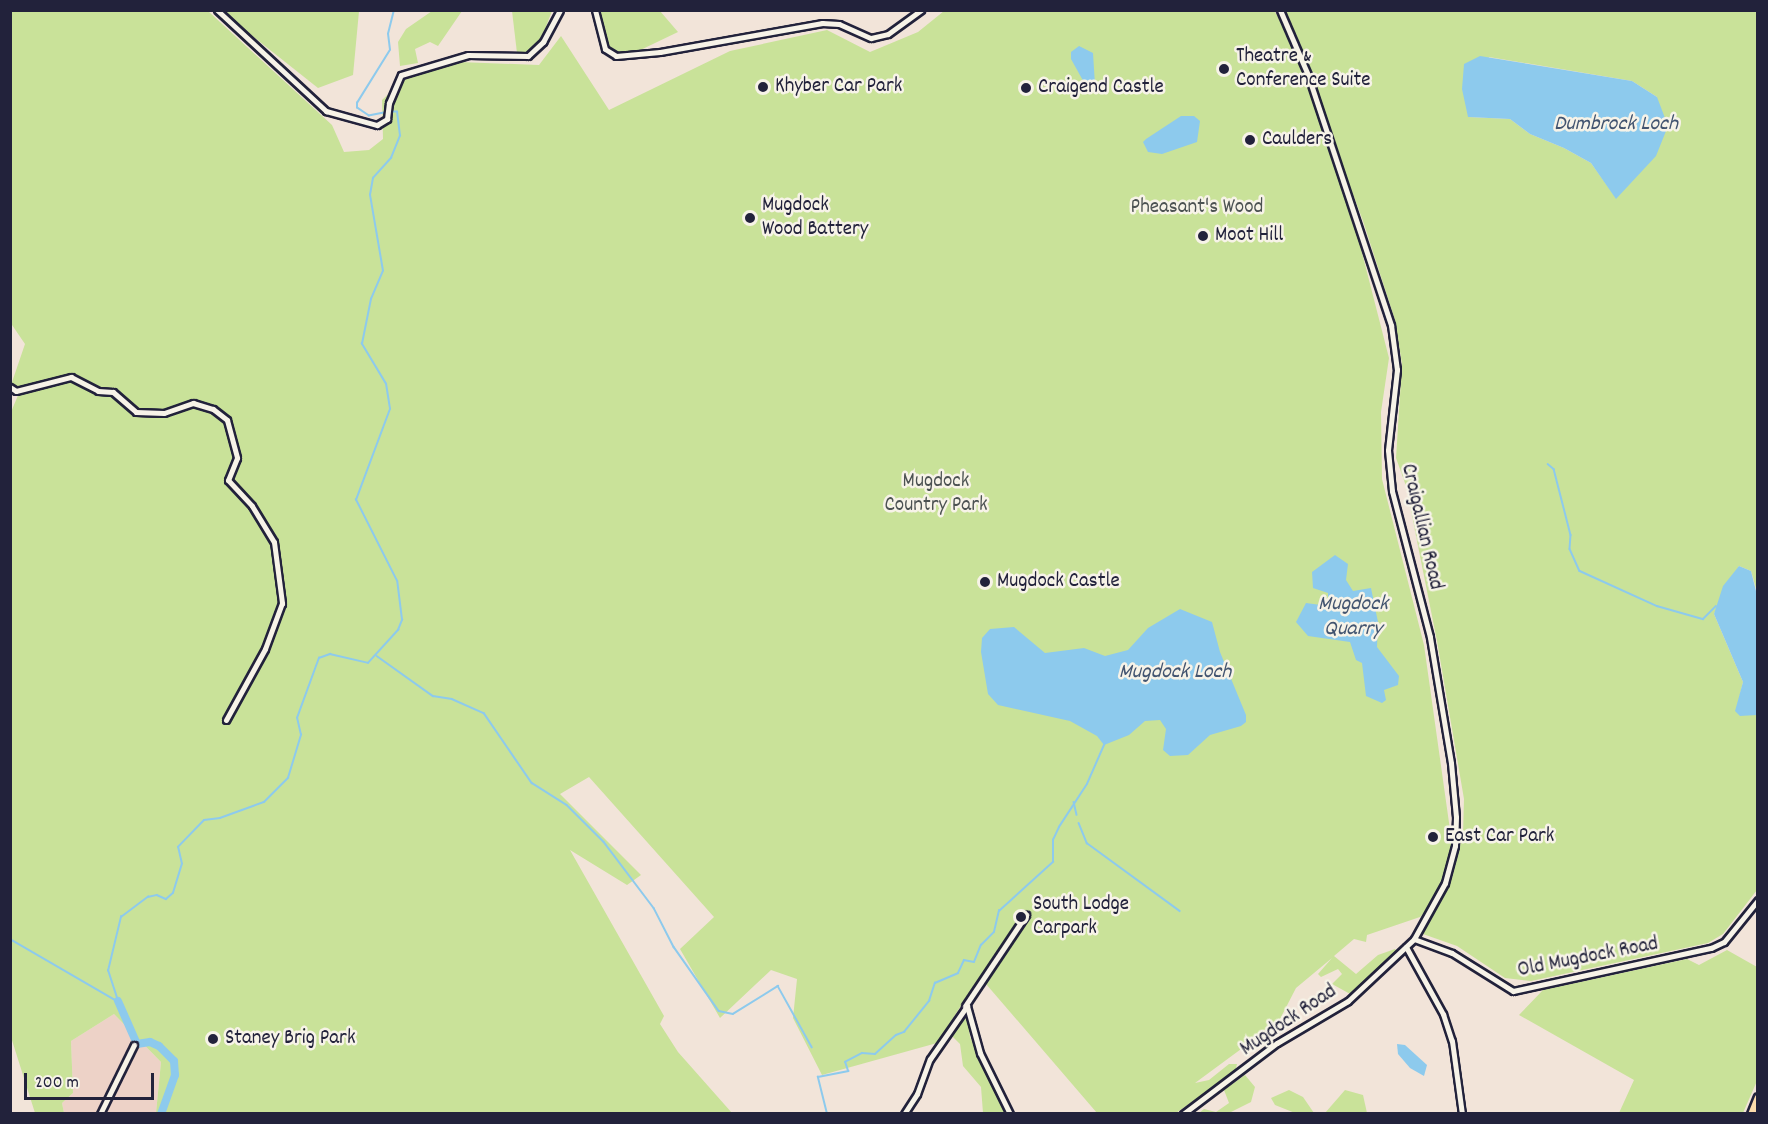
<!DOCTYPE html>
<style>
body{margin:0}
#map{position:relative;width:1768px;height:1124px;overflow:hidden;background:#f2e4d9;font-family:Dekko,sans-serif}
div>[style]{position:absolute}
[style*='--x']{left:calc(var(--x)*1px);top:calc(var(--y)*1px);width:calc(var(--w)*1px);rotate:calc(var(--a)*1deg)}
.built>*{inset:0;background:#edd2c7}
.green>*{inset:0;background:#c9e299}
.water>*{inset:0;background:#8dcaed}
.stream>*{height:1.5px;margin:-0.75px;padding:0 0.75px;transform-origin:0.75px;border-radius:0.75px;background:#8dcaed}
.river>*{height:8px;margin:-4px;padding:0 4px;transform-origin:4px;border-radius:4px;background:#8dcaed}
.roads{filter:drop-shadow(2px 0 #22223b) drop-shadow(-2px 0 #22223b) drop-shadow(0 2px #22223b) drop-shadow(0 -2px #22223b)}
.minor>*{height:5px;margin:-2.5px;padding:0 2.5px;transform-origin:2.5px;border-radius:2.5px;background:#f7f3e8}
.major>*{height:7px;margin:-3.5px;padding:0 3.5px;transform-origin:3.5px;border-radius:3.5px;background:#fcdcac}
.dots>*{width:16px;height:16px;translate:-50% -50%;box-sizing:border-box;border:3px solid #f7f3e8;border-radius:50%}
span{translate:-50% -50%;white-space:nowrap;text-align:center;line-height:1.15;-webkit-text-stroke:5px #f7f3e8;paint-order:stroke}
.poi-label{font-size:21px;color:#22223b}
.left{translate:0 -50%;text-align:left}
.park-label{font-size:21px;color:#4c5252}
.street-label{font-size:21px;color:#22223b}
.water-label{font-size:22px;color:#425470;font-style:italic}
.frame{position:absolute;inset:0;border:12px solid #22223b;pointer-events:none}
.scale{position:absolute;left:24px;top:1073px;width:130px;height:27px;box-sizing:border-box;border:3px solid #22223b;border-top:0;padding-left:8px;font-size:18px;line-height:21px;white-space:nowrap;color:#22223b;-webkit-text-stroke:4px #f7f3e8;paint-order:stroke}
</style>
<div id="map">
<div class="built">
<i style="clip-path:polygon(114px 1014px,161px 1062px,156px 1113px,64px 1113px,62px 1103px,73px 1093px,71px 1041px)"></i>
</div>
<div class="green">
<i style="clip-path:polygon(10px 11px,208px 11px,332px 125px,344px 152px,369px 150px,383px 139px,382px 100px,408px 76px,459px 62px,539px 65px,561px 36px,609px 110px,730px 51px,827px 30px,870px 52px,918px 32px,944px 11px,1274px 11px,1286px 27px,1317px 107px,1359px 241px,1389px 358px,1381px 412px,1382px 479px,1424px 645px,1452px 844px,1442px 883px,1429px 908px,1420px 917px,1367px 935px,1366px 942px,1354px 939px,1334px 956px,1356px 974px,1378px 955px,1395px 949px,1397px 952px,1352px 995px,1332px 984px,1342px 974px,1338px 969px,1321px 977px,1318px 974px,1332px 958px,1296px 988px,1279px 1021px,1195px 1083px,1209px 1080px,1229px 1064px,1237px 1064px,1235px 1072px,1176px 1113px,1097px 1113px,986px 984px,972px 1004px,964px 1001px,937px 1043px,822px 1075px,793px 1018px,797px 979px,771px 970px,720px 1018px,680px 949px,714px 917px,589px 777px,560px 794px,641px 875px,627px 885px,570px 850px,664px 1016px,660px 1024px,678px 1052px,732px 1113px,156px 1113px,161px 1062px,114px 1014px,71px 1041px,73px 1093px,62px 1103px,64px 1113px,35px 1113px,10px 1034px,11px 412px,19px 393px,56px 381px,75px 379px,95px 393px,105px 392px,105px 388px,99px 388px,73px 374px,16px 389px,11px 385px,25px 344px,10px 322px)"></i>
<i style="clip-path:polygon(221px 11px,359px 11px,353px 75px,318px 88px)"></i>
<i style="clip-path:polygon(432px 11px,462px 11px,438px 46px,430px 42px,415px 49px,418px 63px,400px 66px,398px 42px,406px 29px)"></i>
<i style="clip-path:polygon(512px 11px,552px 11px,540px 42px,524px 54px,517px 53px)"></i>
<i style="clip-path:polygon(598px 11px,660px 11px,678px 32px,630px 55px,614px 55px,608px 51px)"></i>
<i style="clip-path:polygon(evenodd,1285px 11px,1757px 11px,1757px 592px,1751px 571px,1739px 566px,1714px 614px,1743px 682px,1736px 711px,1757px 714px,1757px 890px,1723px 934px,1708px 943px,1531px 981px,1505px 978px,1457px 946px,1423px 934px,1452px 878px,1463px 834px,1464px 799px,1437px 641px,1406px 486px,1396px 458px,1402px 364px,1395px 320px,1363px 221px,1285px 11px,1489px 57px,1632px 81px,1657px 97px,1616px 198px,1591px 163px,1564px 148px,1530px 134px,1510px 119px,1468px 117px,1489px 57px)"></i>
<i style="clip-path:polygon(1727px 950px,1757px 967px,1757px 1081px,1743px 1113px,1619px 1113px,1634px 1080px,1519px 1015px,1543px 990px,1687px 959px,1699px 965px)"></i>
<i style="clip-path:polygon(962px 1014px,968px 1018px,970px 1037px,1007px 1113px,983px 1113px,981px 1087px,963px 1066px,960px 1044px,950px 1034px)"></i>
<i style="clip-path:polygon(1245px 1075px,1255px 1087px,1251px 1102px,1229px 1113px,1199px 1113px,1204px 1109px,1216px 1112px,1229px 1103px,1224px 1090px)"></i>
<i style="clip-path:polygon(1289px 1090px,1303px 1097px,1314px 1113px,1295px 1113px,1275px 1105px,1271px 1098px)"></i>
<i style="clip-path:polygon(1345px 1090px,1363px 1095px,1367px 1113px,1325px 1113px)"></i>
</div>
<div class="water">
<i style="clip-path:polygon(1079px 46px,1093px 53px,1095px 85px,1091px 88px,1086px 86px,1071px 59px,1071px 52px)"></i>
<i style="clip-path:polygon(1480px 56px,1632px 81px,1657px 97px,1668px 126px,1656px 156px,1616px 199px,1591px 163px,1564px 148px,1530px 134px,1510px 119px,1468px 117px,1462px 89px,1464px 64px)"></i>
<i style="clip-path:polygon(1181px 116px,1194px 116px,1200px 121px,1197px 142px,1162px 154px,1148px 152px,1143px 142px,1146px 139px)"></i>
<i style="clip-path:polygon(1335px 555px,1348px 564px,1346px 580px,1353px 591px,1371px 588px,1378px 622px,1377px 647px,1399px 676px,1398px 685px,1384px 690px,1386px 700px,1382px 703px,1366px 696px,1362px 663px,1356px 660px,1350px 642px,1308px 636px,1296px 622px,1306px 603px,1328px 606px,1328px 593px,1313px 588px,1312px 572px)"></i>
<i style="clip-path:polygon(1739px 566px,1751px 571px,1757px 595px,1757px 715px,1740px 716px,1735px 711px,1743px 682px,1714px 614px,1723px 586px)"></i>
<i style="clip-path:polygon(1180px 609px,1212px 622px,1220px 652px,1246px 715px,1246px 722px,1241px 726px,1210px 735px,1188px 755px,1170px 756px,1163px 750px,1166px 729px,1160px 720px,1145px 721px,1129px 735px,1104px 745px,1097px 736px,1070px 721px,998px 705px,988px 694px,981px 652px,982px 638px,990px 629px,1014px 627px,1045px 653px,1084px 648px,1105px 656px,1128px 650px,1148px 628px)"></i>
<i style="clip-path:polygon(1397px 1044px,1405px 1045px,1427px 1065px,1424px 1076px,1410px 1068px,1398px 1054px)"></i>
</div>
<div class="stream">
<i style="--x:384;--y:113;--w:15;--a:169"></i>
<i style="--x:369;--y:116;--w:14;--a:-146"></i>
<i style="--x:357;--y:108;--w:5;--a:-90"></i>
<i style="--x:357;--y:103;--w:62;--a:-58.1"></i>
<i style="--x:390;--y:50;--w:16;--a:-97"></i>
<i style="--x:388;--y:34;--w:25;--a:-76"></i>
<i style="--x:1548;--y:464;--w:8;--a:40"></i>
<i style="--x:1554;--y:469;--w:68;--a:75.6"></i>
<i style="--x:1571;--y:535;--w:14;--a:94"></i>
<i style="--x:1570;--y:549;--w:24;--a:66"></i>
<i style="--x:1580;--y:571;--w:85;--a:24.4"></i>
<i style="--x:1657;--y:606;--w:48;--a:15.8"></i>
<i style="--x:1703;--y:619;--w:18;--a:-45"></i>
<i style="--x:377;--y:656;--w:69;--a:35.5"></i>
<i style="--x:433;--y:696;--w:19;--a:9"></i>
<i style="--x:452;--y:699;--w:35;--a:24"></i>
<i style="--x:484;--y:713;--w:85;--a:55.6"></i>
<i style="--x:532;--y:783;--w:41;--a:32.2"></i>
<i style="--x:567;--y:805;--w:52;--a:45"></i>
<i style="--x:604;--y:842;--w:83;--a:52.9"></i>
<i style="--x:654;--y:908;--w:44;--a:62.9"></i>
<i style="--x:674;--y:947;--w:78;--a:54.9"></i>
<i style="--x:719;--y:1011;--w:14;--a:12"></i>
<i style="--x:733;--y:1014;--w:53;--a:-31.9"></i>
<i style="--x:778;--y:986;--w:70;--a:60.9"></i>
<i style="--x:1074;--y:802;--w:13;--a:77"></i>
<i style="--x:1079;--y:823;--w:22;--a:68"></i>
<i style="--x:1087;--y:843;--w:115;--a:36.2"></i>
<i style="--x:10;--y:939;--w:124;--a:30.1"></i>
<i style="--x:118;--y:1001;--w:32;--a:-108"></i>
<i style="--x:108;--y:971;--w:56;--a:-76.5"></i>
<i style="--x:121;--y:917;--w:34;--a:-37"></i>
<i style="--x:148;--y:897;--w:9;--a:-13"></i>
<i style="--x:157;--y:895;--w:10;--a:24"></i>
<i style="--x:166;--y:899;--w:9;--a:-41"></i>
<i style="--x:173;--y:893;--w:30;--a:-73"></i>
<i style="--x:182;--y:864;--w:17;--a:-103"></i>
<i style="--x:178;--y:847;--w:37;--a:-46"></i>
<i style="--x:204;--y:820;--w:16;--a:-7"></i>
<i style="--x:220;--y:818;--w:47;--a:-20"></i>
<i style="--x:264;--y:802;--w:34;--a:-45"></i>
<i style="--x:288;--y:778;--w:45;--a:-73.2"></i>
<i style="--x:301;--y:735;--w:17;--a:-103"></i>
<i style="--x:297;--y:718;--w:64;--a:-69.9"></i>
<i style="--x:319;--y:658;--w:12;--a:-20"></i>
<i style="--x:330;--y:654;--w:39;--a:13"></i>
<i style="--x:368;--y:663;--w:45;--a:-47.7"></i>
<i style="--x:398;--y:630;--w:11;--a:-68"></i>
<i style="--x:402;--y:620;--w:39;--a:-97"></i>
<i style="--x:397;--y:581;--w:91;--a:-116.8"></i>
<i style="--x:356;--y:500;--w:97;--a:-69.5"></i>
<i style="--x:390;--y:409;--w:25;--a:-99"></i>
<i style="--x:386;--y:384;--w:47;--a:-121"></i>
<i style="--x:362;--y:344;--w:46;--a:-78.7"></i>
<i style="--x:371;--y:299;--w:30;--a:-67"></i>
<i style="--x:383;--y:271;--w:77;--a:-99.7"></i>
<i style="--x:370;--y:195;--w:17;--a:-80"></i>
<i style="--x:373;--y:178;--w:27;--a:-48"></i>
<i style="--x:391;--y:158;--w:24;--a:-68"></i>
<i style="--x:400;--y:136;--w:24;--a:-97"></i>
<i style="--x:397;--y:112;--w:8;--a:180"></i>
<i style="--x:827;--y:1114;--w:38;--a:-104"></i>
<i style="--x:818;--y:1077;--w:31;--a:-11"></i>
<i style="--x:848;--y:1071;--w:9;--a:-108"></i>
<i style="--x:845;--y:1062;--w:19;--a:-28"></i>
<i style="--x:862;--y:1053;--w:13;--a:4"></i>
<i style="--x:875;--y:1054;--w:28;--a:-42"></i>
<i style="--x:896;--y:1035;--w:9;--a:-21"></i>
<i style="--x:904;--y:1032;--w:40;--a:-51"></i>
<i style="--x:929;--y:1001;--w:19;--a:-72"></i>
<i style="--x:935;--y:983;--w:25;--a:-23"></i>
<i style="--x:958;--y:973;--w:14;--a:-65"></i>
<i style="--x:964;--y:960;--w:10;--a:11"></i>
<i style="--x:974;--y:962;--w:18;--a:-68"></i>
<i style="--x:981;--y:945;--w:18;--a:-45"></i>
<i style="--x:994;--y:932;--w:22;--a:-77"></i>
<i style="--x:999;--y:911;--w:73;--a:-42.2"></i>
<i style="--x:1053;--y:862;--w:22;--a:-90"></i>
<i style="--x:1053;--y:840;--w:14;--a:-65"></i>
<i style="--x:1059;--y:827;--w:51;--a:-56.9"></i>
<i style="--x:1087;--y:784;--w:43;--a:-66.4"></i>
</div>
<div class="river">
<i style="--x:118;--y:1001;--w:47;--a:66.2"></i>
<i style="--x:137;--y:1044;--w:13;--a:-9"></i>
<i style="--x:150;--y:1042;--w:10;--a:24"></i>
<i style="--x:159;--y:1046;--w:21;--a:45"></i>
<i style="--x:174;--y:1061;--w:14;--a:86"></i>
<i style="--x:175;--y:1075;--w:41;--a:109.7"></i>
</div>
<div class="roads">
<div class="minor">
<i style="--x:217;--y:10;--w:149;--a:42.8"></i>
<i style="--x:326;--y:111;--w:53;--a:15.4"></i>
<i style="--x:377;--y:125;--w:12;--a:-31"></i>
<i style="--x:387;--y:119;--w:16;--a:-83"></i>
<i style="--x:389;--y:103;--w:30;--a:-67"></i>
<i style="--x:401;--y:75;--w:70;--a:-16.6"></i>
<i style="--x:468;--y:55;--w:60;--a:1"></i>
<i style="--x:528;--y:56;--w:21;--a:-43"></i>
<i style="--x:543;--y:42;--w:36;--a:-62"></i>
<i style="--x:595;--y:10;--w:40;--a:75.6"></i>
<i style="--x:605;--y:49;--w:13;--a:32"></i>
<i style="--x:616;--y:56;--w:44;--a:-5.2"></i>
<i style="--x:660;--y:52;--w:165;--a:-10.1"></i>
<i style="--x:822;--y:23;--w:17;--a:3"></i>
<i style="--x:839;--y:24;--w:35;--a:24"></i>
<i style="--x:871;--y:38;--w:17;--a:-13"></i>
<i style="--x:888;--y:34;--w:41;--a:-36"></i>
<i style="--x:10;--y:387;--w:7;--a:34"></i>
<i style="--x:16;--y:391;--w:57;--a:-14.3"></i>
<i style="--x:71;--y:377;--w:30;--a:27"></i>
<i style="--x:98;--y:391;--w:15;--a:4"></i>
<i style="--x:113;--y:392;--w:30;--a:41"></i>
<i style="--x:136;--y:412;--w:28;--a:2"></i>
<i style="--x:164;--y:413;--w:31;--a:-19"></i>
<i style="--x:193;--y:403;--w:21;--a:17"></i>
<i style="--x:213;--y:409;--w:18;--a:38"></i>
<i style="--x:227;--y:420;--w:39;--a:75"></i>
<i style="--x:237;--y:458;--w:24;--a:112"></i>
<i style="--x:228;--y:480;--w:35;--a:47"></i>
<i style="--x:252;--y:506;--w:42;--a:58.6"></i>
<i style="--x:274;--y:542;--w:62;--a:82.5"></i>
<i style="--x:282;--y:603;--w:49;--a:110.3"></i>
<i style="--x:265;--y:649;--w:81;--a:118.8"></i>
<i style="--x:1414;--y:939;--w:40;--a:20.2"></i>
<i style="--x:1452;--y:953;--w:72;--a:31.9"></i>
<i style="--x:1513;--y:991;--w:203;--a:-12.3"></i>
<i style="--x:1711;--y:948;--w:14;--a:-25"></i>
<i style="--x:1724;--y:942;--w:54;--a:-51"></i>
<i style="--x:1406;--y:947;--w:77;--a:61.1"></i>
<i style="--x:1443;--y:1014;--w:28;--a:72"></i>
<i style="--x:1452;--y:1041;--w:74;--a:82.2"></i>
<i style="--x:965;--y:1006;--w:110;--a:-56.2"></i>
<i style="--x:100;--y:1114;--w:77;--a:-63.8"></i>
<i style="--x:904;--y:1114;--w:24;--a:-57"></i>
<i style="--x:917;--y:1094;--w:37;--a:-70"></i>
<i style="--x:930;--y:1059;--w:65;--a:-55.1"></i>
<i style="--x:967;--y:1006;--w:49;--a:74.5"></i>
<i style="--x:980;--y:1053;--w:68;--a:63.8"></i>
<i style="--x:1183;--y:1114;--w:118;--a:-37.1"></i>
<i style="--x:1277;--y:1043;--w:82;--a:-30.6"></i>
<i style="--x:1348;--y:1001;--w:91;--a:-43.2"></i>
<i style="--x:1414;--y:939;--w:64;--a:-61"></i>
<i style="--x:1445;--y:883;--w:38;--a:-75"></i>
<i style="--x:1455;--y:846;--w:29;--a:-88"></i>
<i style="--x:1456;--y:817;--w:54;--a:-95.3"></i>
<i style="--x:1451;--y:763;--w:128;--a:-99.5"></i>
<i style="--x:1430;--y:637;--w:151;--a:-104.6"></i>
<i style="--x:1392;--y:491;--w:41;--a:-95.6"></i>
<i style="--x:1388;--y:450;--w:81;--a:-83.6"></i>
<i style="--x:1397;--y:370;--w:45;--a:-97.6"></i>
<i style="--x:1391;--y:325;--w:263;--a:-108.4"></i>
<i style="--x:1308;--y:75;--w:71;--a:-113.3"></i>
</div>
<div class="major">
<i style="--x:1751;--y:1114;--w:18;--a:-68"></i>
</div>
</div>
<div class="dots">
<i style="left:1224px;top:69px;background:#22223b"></i>
<i style="left:763px;top:87px;background:#22223b"></i>
<i style="left:1026px;top:88px;background:#22223b"></i>
<i style="left:1250px;top:140px;background:#22223b"></i>
<i style="left:750px;top:218px;background:#22223b"></i>
<i style="left:1203px;top:236px;background:#22223b"></i>
<i style="left:985px;top:582px;background:#22223b"></i>
<i style="left:1433px;top:837px;background:#22223b"></i>
<i style="left:1021px;top:917px;background:#22223b"></i>
<i style="left:213px;top:1039px;background:#22223b"></i>
</div>
<div class="poi-label">
<span class="left" style="left:1236px;top:69px">Theatre &amp;<br>Conference Suite</span>
<span class="left" style="left:775px;top:87px">Khyber Car Park</span>
<span class="left" style="left:1038px;top:88px">Craigend Castle</span>
<span class="left" style="left:1262px;top:140px">Caulders</span>
<span class="left" style="left:762px;top:218px">Mugdock<br>Wood Battery</span>
<span class="left" style="left:1215px;top:236px">Moot Hill</span>
<span class="left" style="left:997px;top:582px">Mugdock Castle</span>
<span class="left" style="left:1445px;top:837px">East Car Park</span>
<span class="left" style="left:1033px;top:917px">South Lodge<br>Carpark</span>
<span class="left" style="left:225px;top:1039px">Staney Brig Park</span>
</div>
<div class="park-label">
<span style="left:1197px;top:208px">Pheasant's Wood</span>
<span style="left:936px;top:494px">Mugdock<br>Country Park</span>
</div>
<div class="street-label">
<span style="left:1421px;top:527px;rotate:77deg">Craigallian Road</span>
<span style="left:1588px;top:958px;rotate:-11deg">Old Mugdock Road</span>
<span style="left:1289px;top:1021px;rotate:-34deg">Mugdock Road</span>
</div>
<div class="water-label">
<span style="left:1616px;top:125px">Dumbrock Loch</span>
<span style="left:1353px;top:617px">Mugdock<br>Quarry</span>
<span style="left:1175px;top:673px">Mugdock Loch</span>
</div>
<div class="frame"></div>
<div class="scale">200 m</div>
</div>
